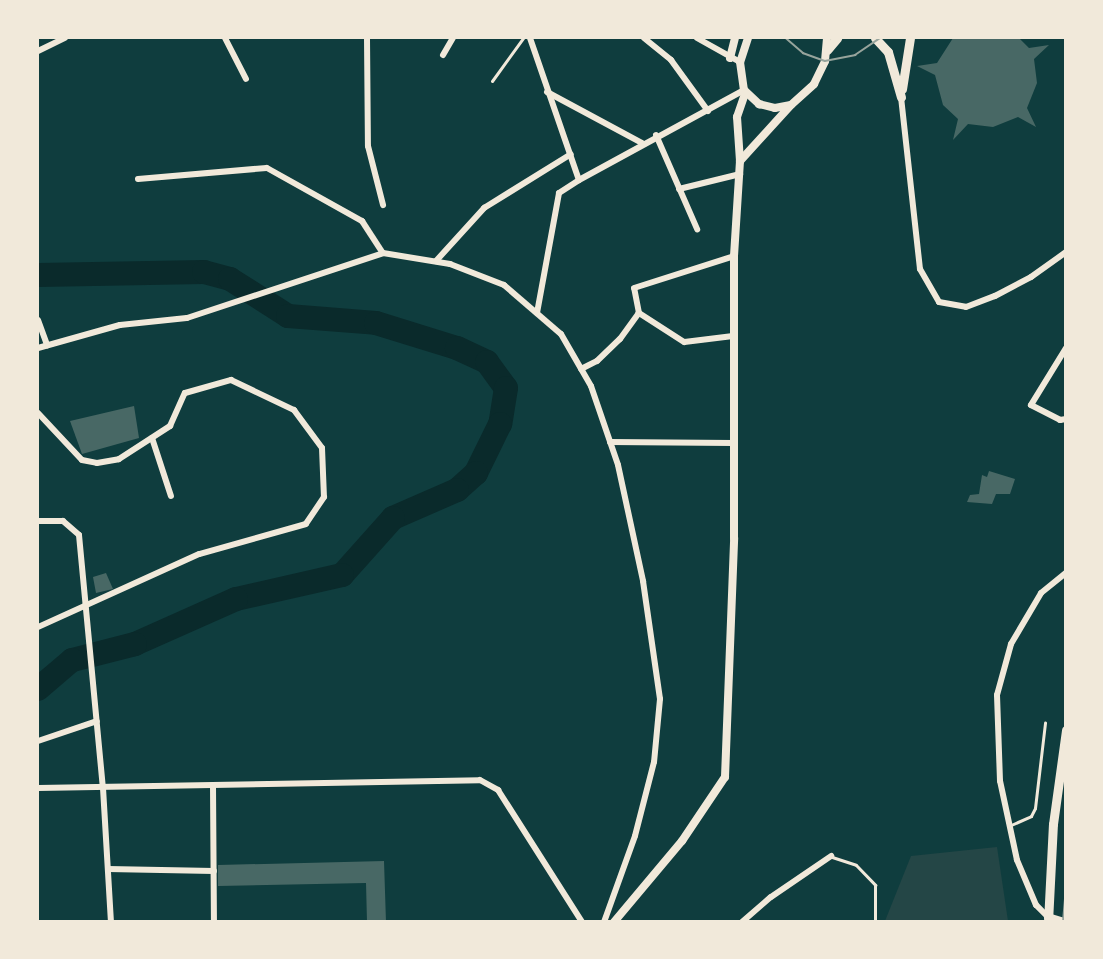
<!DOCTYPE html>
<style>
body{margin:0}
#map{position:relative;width:1103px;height:959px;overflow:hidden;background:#0f3d3e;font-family:Montserrat,sans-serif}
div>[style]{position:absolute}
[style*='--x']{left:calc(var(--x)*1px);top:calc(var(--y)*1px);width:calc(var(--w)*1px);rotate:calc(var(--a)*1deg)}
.green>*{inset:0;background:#244646}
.river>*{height:24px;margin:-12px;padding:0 12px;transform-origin:12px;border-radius:12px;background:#0a2a2b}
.building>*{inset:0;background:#486865}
.service>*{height:3px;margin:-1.5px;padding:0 1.5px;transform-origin:1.5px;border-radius:1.5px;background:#f1e9da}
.minor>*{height:6px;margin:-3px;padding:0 3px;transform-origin:3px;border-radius:3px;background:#f1e9da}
.secondary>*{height:8px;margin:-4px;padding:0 4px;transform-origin:4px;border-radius:4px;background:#f1e9da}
.primary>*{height:9px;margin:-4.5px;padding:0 4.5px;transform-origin:4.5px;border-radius:4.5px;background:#f1e9da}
.tram>*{height:1.5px;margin:-0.75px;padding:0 0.75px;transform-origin:0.75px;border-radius:0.75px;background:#97a49c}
span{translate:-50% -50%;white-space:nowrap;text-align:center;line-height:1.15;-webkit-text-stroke:6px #f1e9da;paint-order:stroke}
.frame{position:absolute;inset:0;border:39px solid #f1e9da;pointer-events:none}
</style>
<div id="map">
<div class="green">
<i style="clip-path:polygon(997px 847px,1008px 921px,885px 921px,911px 856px)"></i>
</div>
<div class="river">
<i style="--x:38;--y:275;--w:166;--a:-1"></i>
<i style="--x:204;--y:272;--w:27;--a:15"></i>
<i style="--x:230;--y:279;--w:69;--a:32.5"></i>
<i style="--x:288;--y:316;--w:88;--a:4.5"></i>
<i style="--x:376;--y:323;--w:85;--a:17.2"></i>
<i style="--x:457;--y:348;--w:33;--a:25"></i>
<i style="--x:487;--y:362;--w:32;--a:54"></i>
<i style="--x:506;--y:388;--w:36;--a:99"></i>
<i style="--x:500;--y:424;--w:55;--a:116.1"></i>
<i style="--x:476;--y:473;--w:25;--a:138"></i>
<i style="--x:457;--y:490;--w:70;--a:156.4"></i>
<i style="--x:393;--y:518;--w:76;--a:131.8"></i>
<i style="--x:342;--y:575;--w:109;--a:167.2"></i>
<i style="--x:236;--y:599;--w:111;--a:156"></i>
<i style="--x:135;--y:644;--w:65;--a:165.7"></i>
<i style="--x:72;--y:660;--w:45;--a:139.5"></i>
</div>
<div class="building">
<i style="clip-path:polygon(953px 38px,1019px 38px,1029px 48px,1049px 45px,1034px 59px,1037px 83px,1027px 108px,1036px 127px,1018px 117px,993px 127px,968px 124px,953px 140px,958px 119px,943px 105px,935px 75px,917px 66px,937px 63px)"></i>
<i style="clip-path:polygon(134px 406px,139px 438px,82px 454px,70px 421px)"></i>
<i style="clip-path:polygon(989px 471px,1015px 479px,1010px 494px,996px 494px,992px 504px,967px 502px,970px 495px,979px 494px,982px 475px,987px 477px)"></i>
<i style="clip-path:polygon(106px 573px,113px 589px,96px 593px,93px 577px)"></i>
<i style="clip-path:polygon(384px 861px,386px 922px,367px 922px,366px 883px,218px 886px,218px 865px)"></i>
</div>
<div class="service">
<i style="--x:492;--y:81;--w:53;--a:-54.2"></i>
<i style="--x:1011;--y:825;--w:22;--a:-24"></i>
<i style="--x:1031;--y:816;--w:9;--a:-63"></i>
<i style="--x:1035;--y:808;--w:86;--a:-83.3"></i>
<i style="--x:832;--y:857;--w:25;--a:18"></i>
<i style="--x:856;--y:865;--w:28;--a:46"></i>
<i style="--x:875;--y:885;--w:37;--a:90"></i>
</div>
<div class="minor">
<i style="--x:225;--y:38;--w:46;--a:62.9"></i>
<i style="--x:367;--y:38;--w:108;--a:89.5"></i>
<i style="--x:368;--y:146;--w:61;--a:75.7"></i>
<i style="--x:530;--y:38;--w:150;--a:71"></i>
<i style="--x:579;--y:180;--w:188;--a:-28.6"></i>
<i style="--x:644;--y:38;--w:35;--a:39"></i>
<i style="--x:671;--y:60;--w:63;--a:54"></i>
<i style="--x:697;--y:38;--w:49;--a:29.2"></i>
<i style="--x:38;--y:51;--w:30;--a:-26"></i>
<i style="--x:443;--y:55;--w:20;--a:-60"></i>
<i style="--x:547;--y:92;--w:108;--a:28.2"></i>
<i style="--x:901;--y:97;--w:173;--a:83.7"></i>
<i style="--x:920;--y:269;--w:38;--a:60"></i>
<i style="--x:939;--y:302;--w:27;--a:10"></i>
<i style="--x:966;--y:307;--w:31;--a:-21"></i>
<i style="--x:995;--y:296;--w:41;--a:-27.8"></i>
<i style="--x:1031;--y:277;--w:43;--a:-35.5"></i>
<i style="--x:656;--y:135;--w:103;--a:66.4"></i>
<i style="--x:138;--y:179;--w:129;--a:-4.9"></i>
<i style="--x:267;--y:168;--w:109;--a:29.2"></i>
<i style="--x:362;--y:221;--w:38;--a:57"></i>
<i style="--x:679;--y:189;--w:63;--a:-13.8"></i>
<i style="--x:436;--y:261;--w:72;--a:-47.8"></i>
<i style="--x:484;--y:208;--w:102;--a:-31.8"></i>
<i style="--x:537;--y:313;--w:122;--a:-79.6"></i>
<i style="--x:559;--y:193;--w:24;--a:-33"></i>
<i style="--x:38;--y:320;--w:27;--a:70"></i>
<i style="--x:733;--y:336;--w:49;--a:173"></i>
<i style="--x:684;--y:342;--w:54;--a:-147.2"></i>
<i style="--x:639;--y:313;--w:25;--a:-101"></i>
<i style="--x:634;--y:288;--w:105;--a:-17.7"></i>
<i style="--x:38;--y:348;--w:85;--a:-15.7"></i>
<i style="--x:120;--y:325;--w:67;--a:-6"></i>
<i style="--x:187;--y:318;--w:206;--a:-18.3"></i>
<i style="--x:383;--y:253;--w:68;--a:9.3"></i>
<i style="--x:450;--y:264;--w:58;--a:21.3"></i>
<i style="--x:504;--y:285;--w:75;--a:40.7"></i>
<i style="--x:561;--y:334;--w:60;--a:60"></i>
<i style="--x:591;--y:386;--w:83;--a:71.1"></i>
<i style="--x:618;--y:465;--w:119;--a:77.8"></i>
<i style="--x:643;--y:581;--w:119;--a:81.8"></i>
<i style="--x:660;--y:699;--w:63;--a:95.4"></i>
<i style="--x:654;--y:762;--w:76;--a:104.4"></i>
<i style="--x:635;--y:836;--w:91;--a:109.8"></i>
<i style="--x:1066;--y:348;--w:67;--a:121.6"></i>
<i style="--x:1031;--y:405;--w:33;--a:27"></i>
<i style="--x:1060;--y:420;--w:6;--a:-9"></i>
<i style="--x:581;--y:369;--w:18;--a:-27"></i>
<i style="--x:597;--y:361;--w:32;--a:-44"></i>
<i style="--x:620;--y:339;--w:32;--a:-54"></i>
<i style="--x:38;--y:413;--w:64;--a:46.9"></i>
<i style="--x:82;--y:460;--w:15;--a:11"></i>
<i style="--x:97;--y:463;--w:22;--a:-10"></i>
<i style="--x:119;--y:459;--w:61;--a:-32.9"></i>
<i style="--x:170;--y:426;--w:36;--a:-66"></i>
<i style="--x:185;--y:393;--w:48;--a:-15.8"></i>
<i style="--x:231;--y:380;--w:70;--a:25.5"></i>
<i style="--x:294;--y:410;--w:47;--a:53.6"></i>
<i style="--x:322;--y:448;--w:49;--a:87.7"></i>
<i style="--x:324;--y:497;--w:32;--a:124"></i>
<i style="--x:306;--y:524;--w:111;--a:164.3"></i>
<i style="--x:199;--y:554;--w:177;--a:155.6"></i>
<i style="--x:152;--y:438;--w:61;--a:71.9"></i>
<i style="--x:610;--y:442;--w:123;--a:0.5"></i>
<i style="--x:38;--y:521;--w:25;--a:0"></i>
<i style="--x:63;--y:521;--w:21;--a:41"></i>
<i style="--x:79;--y:535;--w:254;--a:84.6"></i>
<i style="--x:103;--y:788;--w:134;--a:86.6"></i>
<i style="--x:38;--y:741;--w:62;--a:-18.7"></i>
<i style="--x:213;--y:786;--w:136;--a:89.6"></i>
<i style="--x:38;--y:788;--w:442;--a:-1"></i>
<i style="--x:480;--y:780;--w:21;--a:29"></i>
<i style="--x:498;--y:790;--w:156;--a:57.5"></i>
<i style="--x:108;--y:869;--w:106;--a:1.1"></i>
<i style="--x:1048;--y:917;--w:17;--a:-135"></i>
<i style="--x:1036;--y:905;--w:49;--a:-112.9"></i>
<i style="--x:1017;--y:860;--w:81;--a:-102.1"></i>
<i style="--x:1000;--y:781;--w:86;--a:-92"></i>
<i style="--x:997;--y:695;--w:53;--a:-74.6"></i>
<i style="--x:1011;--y:644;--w:59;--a:-59.5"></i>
<i style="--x:1041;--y:593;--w:32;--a:-39"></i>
<i style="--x:742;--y:922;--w:38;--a:-41"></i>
<i style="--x:771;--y:897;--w:73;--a:-34.3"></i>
</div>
<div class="secondary">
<i style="--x:748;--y:38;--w:25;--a:108"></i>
<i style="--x:740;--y:62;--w:28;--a:82"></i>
<i style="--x:744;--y:90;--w:21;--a:43"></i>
<i style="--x:759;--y:104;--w:16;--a:14"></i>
<i style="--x:775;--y:108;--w:16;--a:-11"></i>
<i style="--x:791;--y:105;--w:31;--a:-42"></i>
<i style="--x:814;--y:84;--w:25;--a:-64"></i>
<i style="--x:825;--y:61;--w:23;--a:-85"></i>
<i style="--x:730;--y:58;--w:21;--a:-76"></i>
<i style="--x:740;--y:161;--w:74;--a:-47.7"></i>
<i style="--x:1048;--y:917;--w:17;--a:17"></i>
<i style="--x:614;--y:922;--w:106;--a:-50"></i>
<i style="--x:682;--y:841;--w:77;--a:-56.1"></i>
<i style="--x:725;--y:777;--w:239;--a:-87.8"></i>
<i style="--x:734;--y:538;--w:282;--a:-90"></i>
<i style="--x:734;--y:256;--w:95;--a:-86.4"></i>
<i style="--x:740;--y:161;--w:44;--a:-93.9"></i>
<i style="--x:737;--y:117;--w:24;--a:-71"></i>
</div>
<div class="primary">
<i style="--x:875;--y:38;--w:19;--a:47"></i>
<i style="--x:888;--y:52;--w:47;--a:73.9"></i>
<i style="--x:827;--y:50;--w:16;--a:-50"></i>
<i style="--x:902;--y:89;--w:52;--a:-81.1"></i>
<i style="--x:1048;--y:922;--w:98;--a:-87.1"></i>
<i style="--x:1053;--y:824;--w:95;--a:-82.1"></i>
</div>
<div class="tram">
<i style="--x:786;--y:38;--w:23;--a:41"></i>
<i style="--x:803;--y:53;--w:23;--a:20"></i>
<i style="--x:825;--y:61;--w:31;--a:-11"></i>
<i style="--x:855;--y:55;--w:30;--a:-34"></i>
<i style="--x:1063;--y:922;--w:38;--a:-85"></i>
</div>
<div class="frame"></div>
</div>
